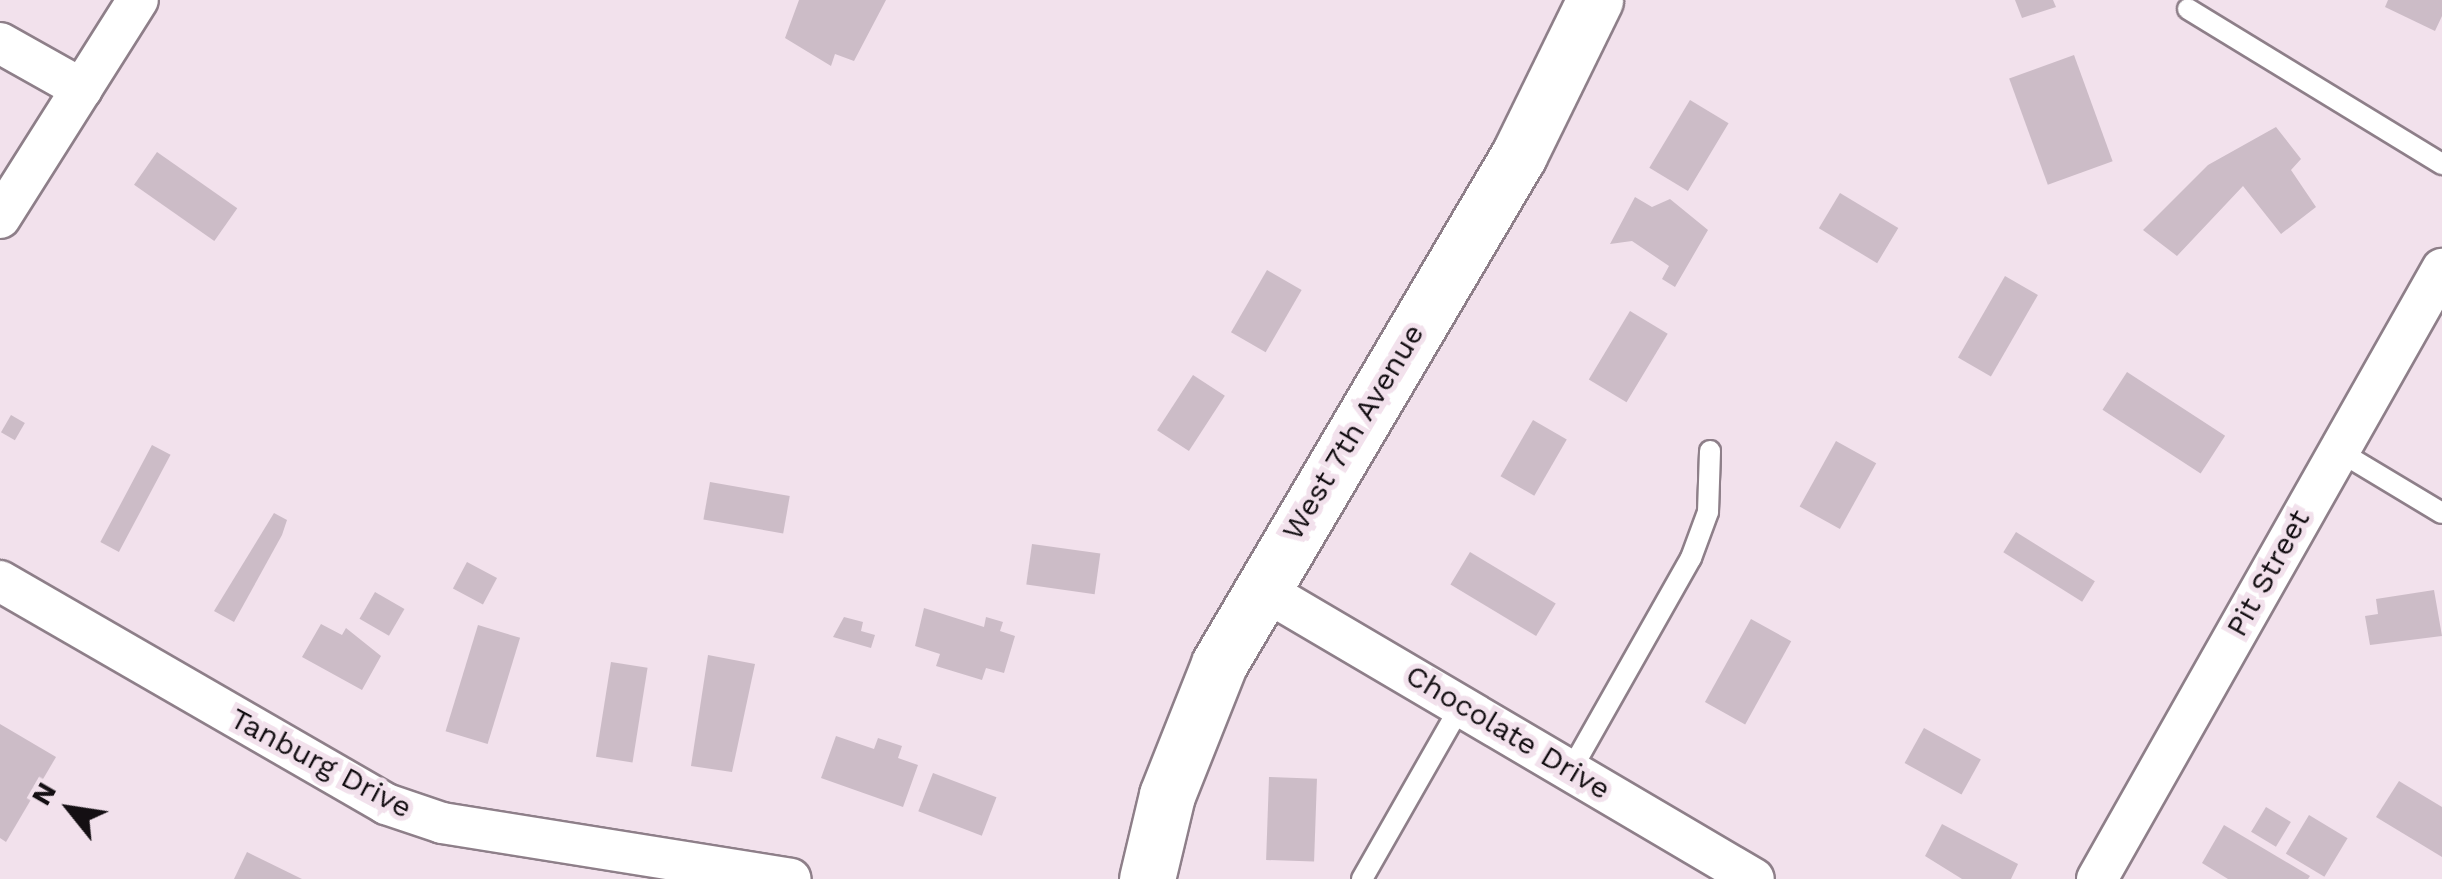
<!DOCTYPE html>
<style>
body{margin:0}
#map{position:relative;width:2442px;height:879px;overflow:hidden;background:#f2e1ec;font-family:"Work Sans",sans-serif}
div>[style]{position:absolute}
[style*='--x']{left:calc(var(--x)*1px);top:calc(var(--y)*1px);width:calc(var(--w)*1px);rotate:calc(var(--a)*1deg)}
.building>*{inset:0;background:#ccbcc7;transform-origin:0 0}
.roads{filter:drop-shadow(2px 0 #8e7f89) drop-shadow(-2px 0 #8e7f89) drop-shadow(0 2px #8e7f89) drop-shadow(0 -2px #8e7f89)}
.lane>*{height:20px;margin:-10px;padding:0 10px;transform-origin:10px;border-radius:10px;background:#fff}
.street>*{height:40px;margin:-20px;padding:0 20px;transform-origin:20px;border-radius:20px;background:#fff}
.secondary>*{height:55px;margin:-27.5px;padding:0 27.5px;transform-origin:27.5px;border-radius:27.5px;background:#fff}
span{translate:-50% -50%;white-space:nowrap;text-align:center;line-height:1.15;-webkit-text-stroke:10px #f2e1ec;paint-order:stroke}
.street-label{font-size:30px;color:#140f13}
.north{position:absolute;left:20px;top:759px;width:100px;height:100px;-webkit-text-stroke:8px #f2e1ec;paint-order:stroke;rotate:300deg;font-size:28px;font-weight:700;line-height:40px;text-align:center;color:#140f13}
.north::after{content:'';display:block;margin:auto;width:35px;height:45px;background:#140f13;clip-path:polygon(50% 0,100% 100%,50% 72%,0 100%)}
</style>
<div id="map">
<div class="building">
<i style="clip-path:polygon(799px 0,886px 0,854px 61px,835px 54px,831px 66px,785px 38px)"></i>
<i style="clip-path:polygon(2015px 0,2053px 0,2056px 7px,2022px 18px)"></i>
<i style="clip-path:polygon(2388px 0,2442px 0,2442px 16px,2435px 31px,2385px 7px)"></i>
<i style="left:2074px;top:55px;width:113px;height:69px;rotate:70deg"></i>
<i style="left:1690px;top:100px;width:45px;height:79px;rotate:31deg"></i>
<i style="clip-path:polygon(2276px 127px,2301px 159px,2291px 170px,2316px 207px,2281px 234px,2243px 186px,2177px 256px,2143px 230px,2208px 165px)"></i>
<i style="left:157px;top:152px;width:98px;height:40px;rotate:35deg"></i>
<i style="left:1840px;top:193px;width:68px;height:41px;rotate:31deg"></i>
<i style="clip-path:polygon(1635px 197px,1652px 207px,1670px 199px,1708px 230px,1675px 287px,1662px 279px,1669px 266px,1632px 241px,1610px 244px)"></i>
<i style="left:1267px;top:270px;width:40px;height:72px;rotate:30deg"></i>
<i style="left:2005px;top:276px;width:38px;height:94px;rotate:30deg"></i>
<i style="left:1630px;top:311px;width:44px;height:80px;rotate:31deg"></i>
<i style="left:2127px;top:372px;width:117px;height:45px;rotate:33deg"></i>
<i style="left:1193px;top:375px;width:38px;height:66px;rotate:33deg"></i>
<i style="left:11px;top:415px;width:16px;height:20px;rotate:30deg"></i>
<i style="left:1533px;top:420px;width:39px;height:65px;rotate:30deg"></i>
<i style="left:1836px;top:441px;width:46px;height:75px;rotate:29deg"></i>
<i style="left:152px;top:445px;width:21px;height:110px;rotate:28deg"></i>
<i style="left:710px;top:482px;width:81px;height:38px;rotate:10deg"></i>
<i style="clip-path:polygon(274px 513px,287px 520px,282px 535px,234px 622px,214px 611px)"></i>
<i style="left:2016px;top:532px;width:93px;height:24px;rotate:32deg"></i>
<i style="left:1032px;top:544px;width:69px;height:41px;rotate:8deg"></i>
<i style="left:1470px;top:552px;width:100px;height:38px;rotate:31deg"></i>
<i style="left:467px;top:562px;width:34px;height:30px;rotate:28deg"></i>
<i style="clip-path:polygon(2434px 590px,2442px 636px,2370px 645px,2365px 616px,2378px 614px,2376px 599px)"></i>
<i style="left:375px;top:592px;width:34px;height:31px;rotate:30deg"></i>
<i style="clip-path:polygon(924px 608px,984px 627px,986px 617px,1003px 622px,1000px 631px,1015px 636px,1004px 673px,986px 668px,982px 680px,936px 666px,940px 654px,915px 646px)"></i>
<i style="clip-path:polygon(844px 617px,863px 622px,861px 631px,875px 635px,871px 648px,833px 637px)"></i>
<i style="left:1751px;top:619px;width:46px;height:95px;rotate:29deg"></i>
<i style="clip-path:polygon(321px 624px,342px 635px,346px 628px,381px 656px,362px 690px,302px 657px)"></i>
<i style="left:478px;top:625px;width:44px;height:111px;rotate:17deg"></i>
<i style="clip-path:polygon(708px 655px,755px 664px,732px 772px,691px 766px)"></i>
<i style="left:611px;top:662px;width:37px;height:96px;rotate:9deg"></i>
<i style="clip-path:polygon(0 724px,56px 757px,6px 842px,0 838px)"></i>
<i style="left:1924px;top:728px;width:65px;height:40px;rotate:29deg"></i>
<i style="clip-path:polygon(836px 736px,874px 749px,878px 738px,902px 746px,898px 758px,918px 765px,903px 807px,821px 778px)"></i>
<i style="left:933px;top:773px;width:68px;height:41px;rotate:21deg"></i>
<i style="left:1269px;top:777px;width:48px;height:83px;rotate:2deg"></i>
<i style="clip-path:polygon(2399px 781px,2442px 807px,2442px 857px,2376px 817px)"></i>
<i style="left:2266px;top:807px;width:29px;height:29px;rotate:31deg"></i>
<i style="left:2309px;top:815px;width:45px;height:45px;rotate:31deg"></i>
<i style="clip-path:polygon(1942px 824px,2018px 864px,2011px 879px,1962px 879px,1925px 856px)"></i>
<i style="clip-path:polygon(2224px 825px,2310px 876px,2308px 879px,2228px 879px,2202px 863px)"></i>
<i style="clip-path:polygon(247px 852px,302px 879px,234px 879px)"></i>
</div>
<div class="roads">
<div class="lane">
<i style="--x:2188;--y:9;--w:298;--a:31.4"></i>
<i style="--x:2337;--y:450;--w:122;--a:31"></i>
<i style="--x:1571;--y:770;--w:244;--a:-60.5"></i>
<i style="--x:1691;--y:558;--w:49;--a:-69.7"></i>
<i style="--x:1708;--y:512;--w:61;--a:-88.1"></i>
<i style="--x:1362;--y:879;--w:202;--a:-60.3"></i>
</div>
<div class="street">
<i style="--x:0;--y:43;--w:94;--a:29.3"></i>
<i style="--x:0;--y:218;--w:258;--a:-57.7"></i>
<i style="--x:0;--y:581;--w:446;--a:30"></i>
<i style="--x:386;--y:804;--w:59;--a:18.7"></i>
<i style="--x:442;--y:823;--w:353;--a:9.1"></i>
<i style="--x:1260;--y:588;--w:573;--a:30.5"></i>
<i style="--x:2097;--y:879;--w:701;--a:-60.51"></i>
</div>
<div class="secondary">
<i style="--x:1147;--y:879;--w:86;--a:-76.6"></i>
<i style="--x:1167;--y:795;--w:141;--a:-68.3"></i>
<i style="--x:1219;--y:664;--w:591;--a:-59.49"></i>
<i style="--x:1519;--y:155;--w:173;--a:-63.9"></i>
</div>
</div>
<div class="street-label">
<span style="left:1353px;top:432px;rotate:-59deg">West 7th Avenue</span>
<span style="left:2268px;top:573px;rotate:-61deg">Pit Street</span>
<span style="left:1508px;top:732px;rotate:31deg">Chocolate Drive</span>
<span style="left:321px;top:763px;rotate:28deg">Tanburg Drive</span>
</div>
<div class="north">N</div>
</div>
